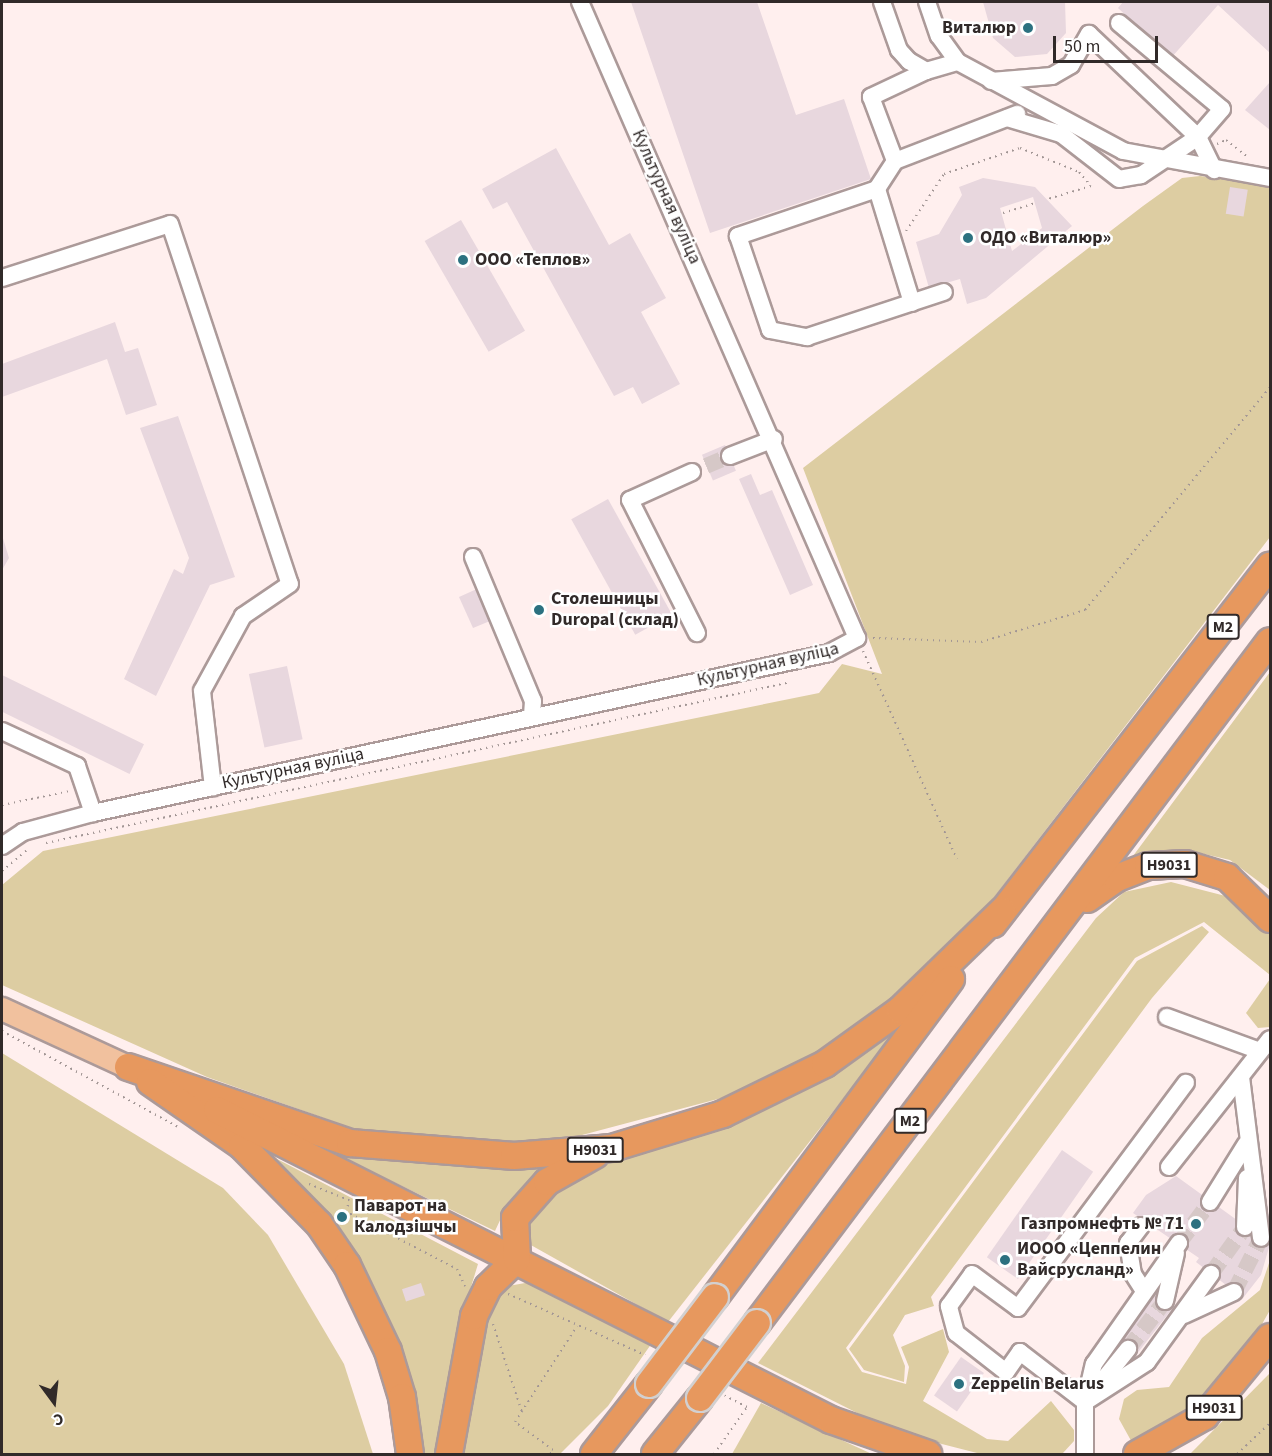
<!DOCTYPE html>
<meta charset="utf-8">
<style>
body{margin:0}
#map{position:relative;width:1272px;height:1456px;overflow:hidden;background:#ffefee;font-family:"Source Sans 3",sans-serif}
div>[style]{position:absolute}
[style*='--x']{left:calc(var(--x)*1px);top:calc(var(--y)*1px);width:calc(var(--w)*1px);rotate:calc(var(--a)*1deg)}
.green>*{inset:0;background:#ddcda2}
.building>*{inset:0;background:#e8d7de;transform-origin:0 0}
.minor-tunnel>*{height:16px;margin-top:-8px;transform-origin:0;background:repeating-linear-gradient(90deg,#d6c8c7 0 16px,transparent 0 24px)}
.path>*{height:2px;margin-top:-1px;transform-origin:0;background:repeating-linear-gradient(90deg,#a29695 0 1.5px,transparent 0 6px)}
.roads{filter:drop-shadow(2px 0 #ac9a99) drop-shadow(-2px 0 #ac9a99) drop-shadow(0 2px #ac9a99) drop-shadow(0 -2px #ac9a99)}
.minor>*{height:16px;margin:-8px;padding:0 8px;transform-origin:8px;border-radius:8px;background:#fff}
.major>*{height:22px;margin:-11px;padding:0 11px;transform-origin:11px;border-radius:11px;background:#f1c19e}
.highway>*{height:26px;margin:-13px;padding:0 13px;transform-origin:13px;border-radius:13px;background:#e7985e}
.bridges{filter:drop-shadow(2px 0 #d2d0d0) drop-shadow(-2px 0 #d2d0d0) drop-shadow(0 2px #d2d0d0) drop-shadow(0 -2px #d2d0d0)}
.highway-bridge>*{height:26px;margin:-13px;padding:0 13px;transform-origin:13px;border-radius:13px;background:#e7985e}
.dots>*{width:16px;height:16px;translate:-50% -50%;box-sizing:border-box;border:3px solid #fff;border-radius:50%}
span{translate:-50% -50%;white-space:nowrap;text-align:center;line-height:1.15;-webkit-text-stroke:5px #fff;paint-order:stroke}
.shield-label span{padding:2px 4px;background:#fff;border:2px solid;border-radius:4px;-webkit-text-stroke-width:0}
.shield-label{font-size:16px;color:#312a29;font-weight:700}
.poi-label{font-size:18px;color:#312a29;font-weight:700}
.right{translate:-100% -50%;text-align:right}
.left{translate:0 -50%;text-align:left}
.street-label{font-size:18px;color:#312a29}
.frame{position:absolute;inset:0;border:3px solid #312a29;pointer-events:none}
.north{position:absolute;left:24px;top:1372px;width:60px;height:60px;-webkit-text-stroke:4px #fff;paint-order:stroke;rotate:165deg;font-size:16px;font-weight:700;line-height:24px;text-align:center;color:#312a29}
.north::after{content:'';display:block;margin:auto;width:21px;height:27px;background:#312a29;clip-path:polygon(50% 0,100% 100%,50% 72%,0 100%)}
.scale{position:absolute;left:1053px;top:36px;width:105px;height:27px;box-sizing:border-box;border:3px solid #312a29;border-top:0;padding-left:8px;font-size:18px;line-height:21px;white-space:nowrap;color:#312a29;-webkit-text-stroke:4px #fff;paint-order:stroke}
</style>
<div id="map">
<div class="green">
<i style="clip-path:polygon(1200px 176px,1270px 185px,1270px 537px,979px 917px,897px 1001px,839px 1042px,748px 1091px,567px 1139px,520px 1144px,375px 1136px,207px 1077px,2px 985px,2px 885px,43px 851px,819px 693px,842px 664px,882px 674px,803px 468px,1143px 206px,1182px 178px)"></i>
<i style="clip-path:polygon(1270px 672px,1270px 890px,1230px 860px,1183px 849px,1133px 856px)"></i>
<i style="clip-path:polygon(1171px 882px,1241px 900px,1270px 921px,1270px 975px,1204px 922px,1135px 958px,846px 1348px,862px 1372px,906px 1384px,909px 1367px,901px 1347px,943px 1329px,949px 1352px,923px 1401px,987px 1439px,1008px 1441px,1051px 1401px,1074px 1430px,1074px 1441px,1063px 1453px,1052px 1454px,977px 1453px,895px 1432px,758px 1363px,1096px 918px,1124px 892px)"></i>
<i style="clip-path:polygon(1202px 926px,1209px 932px,1152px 998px,931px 1297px,934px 1306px,905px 1315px,893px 1335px,905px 1366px,904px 1382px,864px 1370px,849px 1349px,1137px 961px)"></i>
<i style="clip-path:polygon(1270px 979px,1270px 1027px,1258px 1028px,1246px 1013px)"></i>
<i style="clip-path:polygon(894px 1034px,668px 1322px,529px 1244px,528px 1226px,541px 1200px,606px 1162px)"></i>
<i style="clip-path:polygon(2px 1053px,223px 1188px,268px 1235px,344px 1364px,373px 1454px,2px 1454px)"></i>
<i style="clip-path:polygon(292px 1133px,566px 1160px,509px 1201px,495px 1231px)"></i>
<i style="clip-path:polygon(256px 1148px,478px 1264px,459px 1326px,436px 1454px,415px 1454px,399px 1359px)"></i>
<i style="clip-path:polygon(1270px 1260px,1270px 1310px,1237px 1368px,1178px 1424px,1134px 1446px,1119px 1419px,1124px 1399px,1137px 1390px,1169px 1387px,1202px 1338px,1260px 1290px)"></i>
<i style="clip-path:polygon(531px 1282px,654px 1340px,608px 1406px,560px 1454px,457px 1454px,485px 1304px,503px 1287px)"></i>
<i style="clip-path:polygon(1270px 1373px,1270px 1454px,1190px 1454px)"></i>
<i style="clip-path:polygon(761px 1403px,872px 1454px,732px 1454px)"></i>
</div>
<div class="building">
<i style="clip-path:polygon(631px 2px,757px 2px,796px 115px,844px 99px,871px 179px,710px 233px)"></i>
<i style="clip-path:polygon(983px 2px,1065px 2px,1066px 33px,1047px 54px,1015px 57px,993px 38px)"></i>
<i style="clip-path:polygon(1123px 2px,1270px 2px,1270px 53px,1218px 5px,1171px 58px,1118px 8px)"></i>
<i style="clip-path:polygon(956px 25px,959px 33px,951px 35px,949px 28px)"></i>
<i style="clip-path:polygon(1270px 82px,1270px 130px,1245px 110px)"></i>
<i style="clip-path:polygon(556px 148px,609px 245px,630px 233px,666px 298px,641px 312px,680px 384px,642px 404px,633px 387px,614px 396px,507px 202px,493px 209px,482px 189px)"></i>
<i style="clip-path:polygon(evenodd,983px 178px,1035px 187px,1072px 226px,986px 298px,967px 304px,960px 279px,929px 288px,916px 242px,939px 234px,962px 195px,959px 187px,983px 178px,1033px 197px,1042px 228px,1012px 251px,1000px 208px,1033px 197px)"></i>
<i style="left:1230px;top:187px;width:18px;height:27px;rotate:9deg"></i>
<i style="left:461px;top:220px;width:128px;height:42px;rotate:60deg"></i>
<i style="clip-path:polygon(115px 322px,125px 352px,138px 348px,157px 405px,126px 415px,107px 359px,2px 397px,2px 364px)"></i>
<i style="clip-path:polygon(178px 416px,235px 577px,210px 585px,156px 696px,124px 679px,174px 569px,183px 574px,189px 558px,140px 428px)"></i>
<i style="left:725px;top:445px;width:28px;height:25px;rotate:67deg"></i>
<i style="clip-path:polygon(751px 474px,760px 495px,772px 490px,813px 585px,790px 595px,739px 479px)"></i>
<i style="left:608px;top:499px;width:132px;height:42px;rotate:61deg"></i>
<i style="clip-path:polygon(2px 535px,9px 558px,2px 570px)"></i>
<i style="clip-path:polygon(479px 588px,490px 621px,473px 628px,459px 597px)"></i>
<i style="left:287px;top:666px;width:75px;height:39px;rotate:78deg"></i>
<i style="left:2px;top:675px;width:158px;height:33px;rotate:26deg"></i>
<i style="left:1062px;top:1150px;width:38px;height:131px;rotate:35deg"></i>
<i style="clip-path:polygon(1176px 1176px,1270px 1244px,1261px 1275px,1243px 1298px,1196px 1262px,1199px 1258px,1133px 1213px,1146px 1195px)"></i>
<i style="left:421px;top:1283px;width:13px;height:20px;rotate:72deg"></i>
<i style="left:1154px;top:1293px;width:24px;height:60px;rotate:38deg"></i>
<i style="left:961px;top:1357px;width:28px;height:47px;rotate:35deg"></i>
</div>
<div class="minor-tunnel">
<i style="--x:706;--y:466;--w:26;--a:-23"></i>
<i style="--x:1179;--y:1243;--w:51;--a:-52.9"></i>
<i style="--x:1211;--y:1274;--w:58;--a:-54.1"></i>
<i style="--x:1234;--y:1292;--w:60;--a:-63.4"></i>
<i style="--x:1128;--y:1349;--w:61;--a:-52.4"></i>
</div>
<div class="path">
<i style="--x:1217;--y:144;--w:10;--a:-24"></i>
<i style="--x:1226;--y:140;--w:29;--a:38"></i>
<i style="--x:1003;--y:213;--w:34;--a:-17"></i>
<i style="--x:906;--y:231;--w:69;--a:-56.3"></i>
<i style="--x:944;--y:174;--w:80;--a:-18.9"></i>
<i style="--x:1020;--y:148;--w:64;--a:22.1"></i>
<i style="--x:1079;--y:172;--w:18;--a:49"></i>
<i style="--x:1091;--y:186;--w:45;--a:163.2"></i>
<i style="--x:873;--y:638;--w:108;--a:2.1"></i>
<i style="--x:981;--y:642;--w:109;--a:-17.1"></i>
<i style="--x:1085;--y:610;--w:290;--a:-50.3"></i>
<i style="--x:863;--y:651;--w:228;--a:65.7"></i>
<i style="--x:2;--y:805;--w:69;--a:-11.6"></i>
<i style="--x:46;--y:843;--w:762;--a:-12.19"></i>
<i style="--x:2;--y:871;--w:35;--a:-40"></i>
<i style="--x:2;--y:1031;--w:203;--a:28.6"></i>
<i style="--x:309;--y:1184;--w:45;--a:22"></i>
<i style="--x:345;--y:1211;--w:126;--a:27.4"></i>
<i style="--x:457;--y:1269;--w:19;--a:65"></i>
<i style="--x:342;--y:1217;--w:18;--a:-63"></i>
<i style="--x:508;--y:1294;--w:150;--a:24"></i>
<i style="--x:493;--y:1324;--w:93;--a:71.8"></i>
<i style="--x:550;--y:1454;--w:5;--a:-53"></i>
<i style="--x:553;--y:1450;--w:47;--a:-143.6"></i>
<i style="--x:515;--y:1422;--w:114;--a:-57.1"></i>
<i style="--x:714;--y:1454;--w:57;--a:-54.9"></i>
<i style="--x:747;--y:1407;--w:25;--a:-153"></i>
<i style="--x:1237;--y:1454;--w:45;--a:-43.2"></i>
</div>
<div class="roads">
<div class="minor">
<i style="--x:882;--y:2;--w:51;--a:70.5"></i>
<i style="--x:899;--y:50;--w:15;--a:48"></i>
<i style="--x:909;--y:61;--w:20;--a:30"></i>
<i style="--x:926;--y:71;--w:33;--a:-16"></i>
<i style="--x:927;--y:2;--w:36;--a:71"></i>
<i style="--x:939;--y:36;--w:32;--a:54"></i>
<i style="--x:958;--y:62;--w:187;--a:28.3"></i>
<i style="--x:1123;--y:151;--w:149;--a:10.4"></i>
<i style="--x:1119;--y:23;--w:134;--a:39.9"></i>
<i style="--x:1222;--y:109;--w:37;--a:131"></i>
<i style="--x:1198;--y:137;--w:37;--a:64"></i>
<i style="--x:926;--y:71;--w:61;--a:154.7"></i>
<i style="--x:871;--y:97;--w:68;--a:69.4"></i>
<i style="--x:895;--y:161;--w:33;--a:123"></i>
<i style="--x:877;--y:189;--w:147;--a:161.3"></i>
<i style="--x:738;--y:236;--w:99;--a:71.2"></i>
<i style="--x:770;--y:330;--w:38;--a:11"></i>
<i style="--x:807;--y:337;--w:144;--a:-18.2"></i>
<i style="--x:991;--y:81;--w:61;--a:-4.7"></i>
<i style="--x:1052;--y:76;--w:22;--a:-30"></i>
<i style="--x:1071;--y:65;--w:36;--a:-60"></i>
<i style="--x:1089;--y:34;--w:150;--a:43.4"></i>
<i style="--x:1198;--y:137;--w:69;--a:146.3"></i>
<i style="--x:1141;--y:175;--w:22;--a:170"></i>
<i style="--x:1119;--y:179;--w:73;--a:-142.2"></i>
<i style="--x:1061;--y:134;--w:56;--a:-163.5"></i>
<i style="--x:895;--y:161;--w:131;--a:-21.1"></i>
<i style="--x:877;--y:189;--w:119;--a:72.9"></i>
<i style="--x:2;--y:278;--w:176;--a:-17.8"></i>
<i style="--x:170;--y:224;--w:379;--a:71.6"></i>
<i style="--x:290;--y:584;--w:57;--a:145.8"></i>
<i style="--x:243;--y:616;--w:85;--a:118.7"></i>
<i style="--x:202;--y:691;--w:97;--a:83.5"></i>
<i style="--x:730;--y:456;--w:47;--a:-21.1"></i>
<i style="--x:692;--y:472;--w:68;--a:155.7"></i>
<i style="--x:630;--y:500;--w:149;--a:63.3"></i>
<i style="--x:473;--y:557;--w:156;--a:67.4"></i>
<i style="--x:533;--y:701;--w:16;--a:94"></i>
<i style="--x:2;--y:731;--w:83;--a:25"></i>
<i style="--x:77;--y:766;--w:50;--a:71.2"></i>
<i style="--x:2;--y:846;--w:25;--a:-34"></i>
<i style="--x:23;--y:832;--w:73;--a:-15.2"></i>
<i style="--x:93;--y:813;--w:753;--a:-12.26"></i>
<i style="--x:829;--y:653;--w:32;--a:-28"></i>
<i style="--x:857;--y:638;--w:694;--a:-113.53"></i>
<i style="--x:1167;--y:1017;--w:96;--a:20.1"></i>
<i style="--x:1241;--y:1077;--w:162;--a:82.9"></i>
<i style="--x:1169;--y:1167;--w:163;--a:-51.7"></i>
<i style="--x:1210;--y:1202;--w:68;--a:-58.2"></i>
<i style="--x:1141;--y:1226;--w:21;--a:127"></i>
<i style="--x:1128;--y:1243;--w:31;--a:81"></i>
<i style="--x:1133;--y:1274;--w:20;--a:57"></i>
<i style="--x:1245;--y:1227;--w:49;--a:-87.7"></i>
<i style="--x:1165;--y:1301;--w:49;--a:-77.1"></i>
<i style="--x:1184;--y:1315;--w:55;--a:-24.7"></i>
<i style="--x:1095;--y:1390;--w:53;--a:-51.2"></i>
<i style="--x:1085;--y:1402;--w:82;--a:-142.4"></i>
<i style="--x:1020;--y:1352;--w:24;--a:125"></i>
<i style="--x:1006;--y:1372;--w:63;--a:-142"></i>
<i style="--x:956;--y:1333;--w:28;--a:-105"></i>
<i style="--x:949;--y:1306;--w:39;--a:-54"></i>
<i style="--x:972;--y:1274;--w:57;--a:36.5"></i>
<i style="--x:1018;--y:1308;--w:281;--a:-53.3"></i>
<i style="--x:1085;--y:1402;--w:74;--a:-32.8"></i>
<i style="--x:1147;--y:1362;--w:109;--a:-54"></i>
<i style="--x:1085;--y:1454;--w:52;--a:-90"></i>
<i style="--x:1085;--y:1402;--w:39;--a:-77"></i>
<i style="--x:1094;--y:1364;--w:148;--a:-54.9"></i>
</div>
<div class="major">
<i style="--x:2;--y:1009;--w:139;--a:24.7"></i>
</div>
<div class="highway">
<i style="--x:1087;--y:899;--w:37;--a:-35"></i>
<i style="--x:1117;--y:878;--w:33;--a:-21"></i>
<i style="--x:1148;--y:866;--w:37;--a:-3"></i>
<i style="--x:1185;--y:864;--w:44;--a:17.2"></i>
<i style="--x:1227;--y:877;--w:60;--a:44.3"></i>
<i style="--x:993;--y:924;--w:453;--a:-52.3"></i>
<i style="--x:128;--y:1067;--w:235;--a:18.9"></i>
<i style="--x:350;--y:1143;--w:165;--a:4.5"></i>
<i style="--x:514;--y:1156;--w:98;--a:-4.7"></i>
<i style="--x:612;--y:1148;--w:116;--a:-17"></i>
<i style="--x:723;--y:1114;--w:114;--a:-26.1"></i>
<i style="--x:825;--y:1064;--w:92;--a:-35.8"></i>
<i style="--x:900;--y:1010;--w:142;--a:-44.1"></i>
<i style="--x:150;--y:1082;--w:112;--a:34.8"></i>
<i style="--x:242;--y:1146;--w:110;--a:45.4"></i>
<i style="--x:319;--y:1224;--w:50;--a:55.7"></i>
<i style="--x:347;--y:1265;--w:95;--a:64.5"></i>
<i style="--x:388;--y:1351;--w:48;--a:73.1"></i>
<i style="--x:402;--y:1397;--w:58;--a:82"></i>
<i style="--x:217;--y:1110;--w:688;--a:26.79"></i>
<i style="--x:831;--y:1420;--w:103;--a:19.3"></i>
<i style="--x:715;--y:1297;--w:396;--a:-53.4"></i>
<i style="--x:757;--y:1323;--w:853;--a:-53.05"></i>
<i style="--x:449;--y:1454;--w:140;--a:-79.7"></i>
<i style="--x:474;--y:1316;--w:32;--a:-64"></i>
<i style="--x:488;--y:1287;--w:40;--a:-44"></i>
<i style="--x:517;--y:1259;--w:41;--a:-92.8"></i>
<i style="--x:515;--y:1218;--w:48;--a:-48.4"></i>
<i style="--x:547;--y:1182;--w:55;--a:-29.4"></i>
<i style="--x:594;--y:1454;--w:89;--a:-51.8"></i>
<i style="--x:655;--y:1454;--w:72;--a:-51.2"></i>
<i style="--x:1137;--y:1454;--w:78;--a:-29.2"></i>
<i style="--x:1205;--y:1416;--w:102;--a:-50.6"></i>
</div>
</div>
<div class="bridges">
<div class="highway-bridge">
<i style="--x:649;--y:1384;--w:109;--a:-52.8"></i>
<i style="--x:700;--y:1398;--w:94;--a:-52.8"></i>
</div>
</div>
<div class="dots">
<i style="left:1028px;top:28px;background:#2c7180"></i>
<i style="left:968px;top:238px;background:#2c7180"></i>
<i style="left:463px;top:260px;background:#2c7180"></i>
<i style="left:539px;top:610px;background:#2c7180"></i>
<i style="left:342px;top:1217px;background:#2c7180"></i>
<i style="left:1196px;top:1224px;background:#2c7180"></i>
<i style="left:1005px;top:1260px;background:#2c7180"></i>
<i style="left:959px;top:1384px;background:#2c7180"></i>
</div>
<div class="shield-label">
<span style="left:1223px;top:627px">М2</span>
<span style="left:1169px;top:865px">Н9031</span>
<span style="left:910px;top:1121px">М2</span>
<span style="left:595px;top:1150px">Н9031</span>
<span style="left:1214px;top:1408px">Н9031</span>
</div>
<div class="poi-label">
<span class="right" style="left:1016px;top:28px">Виталюр</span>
<span class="left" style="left:980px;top:238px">ОДО «Виталюр»</span>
<span class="left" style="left:475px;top:260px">ООО «Теплов»</span>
<span class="left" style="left:551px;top:610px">Столешницы<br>Duropal (склад)</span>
<span class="left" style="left:354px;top:1217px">Паварот на<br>Калодзішчы</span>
<span class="right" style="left:1184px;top:1224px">Газпромнефть № 71</span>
<span class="left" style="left:1017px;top:1260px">ИООО «Цеппелин<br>Вайсрусланд»</span>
<span class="left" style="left:971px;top:1384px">Zeppelin Belarus</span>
</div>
<div class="street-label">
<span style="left:666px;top:197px;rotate:66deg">Культурная вуліца</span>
<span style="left:768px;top:665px;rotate:-13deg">Культурная вуліца</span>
<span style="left:293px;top:769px;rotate:-12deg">Культурная вуліца</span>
</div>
<div class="frame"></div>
<div class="north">С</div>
<div class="scale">50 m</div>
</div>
